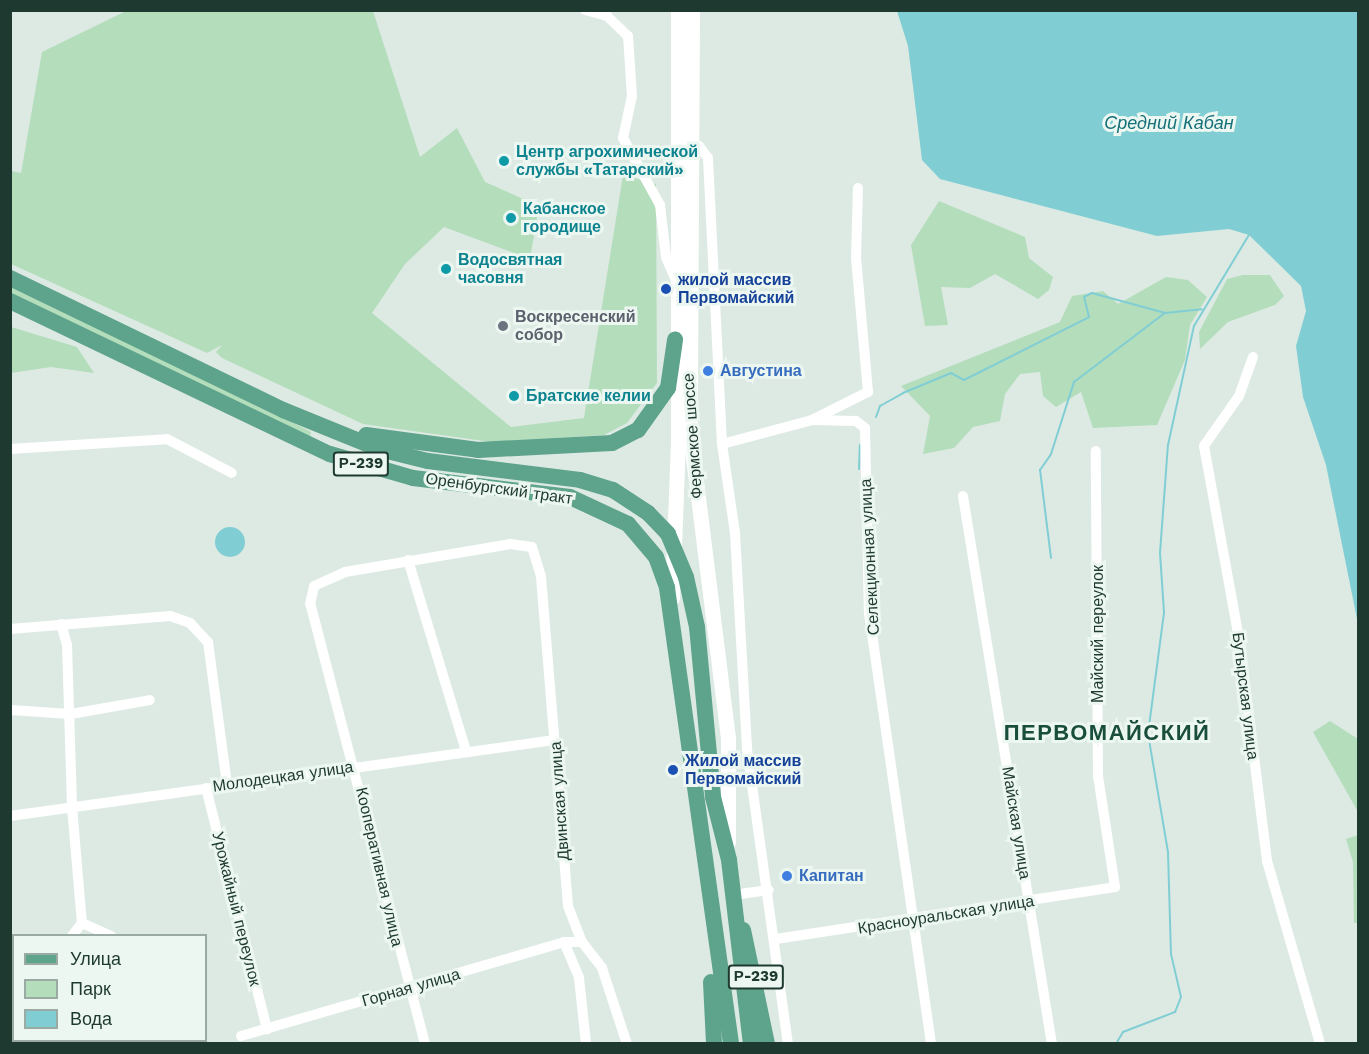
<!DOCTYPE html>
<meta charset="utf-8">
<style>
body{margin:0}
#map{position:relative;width:1369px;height:1054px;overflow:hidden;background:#ddeae3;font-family:"Work Sans",sans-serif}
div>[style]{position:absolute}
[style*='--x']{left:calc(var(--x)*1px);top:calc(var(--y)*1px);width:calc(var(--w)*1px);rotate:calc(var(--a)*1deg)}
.green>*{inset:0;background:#b4ddbc}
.water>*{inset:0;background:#80ced4}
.round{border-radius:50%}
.stream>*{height:2px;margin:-1px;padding:0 1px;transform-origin:1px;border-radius:1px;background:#80ced4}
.street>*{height:10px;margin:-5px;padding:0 5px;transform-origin:5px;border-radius:5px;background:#fff}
.secondary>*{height:15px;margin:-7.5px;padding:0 7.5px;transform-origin:7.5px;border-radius:7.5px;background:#fff}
.primary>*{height:16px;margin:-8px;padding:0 8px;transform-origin:8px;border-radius:8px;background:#5ea38c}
.dots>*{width:16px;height:16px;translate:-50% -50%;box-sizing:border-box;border:3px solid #edf7f1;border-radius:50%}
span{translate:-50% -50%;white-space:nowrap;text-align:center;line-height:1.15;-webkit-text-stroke:6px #edf7f1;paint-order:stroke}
.shield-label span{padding:2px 4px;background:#edf7f1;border:2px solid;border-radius:4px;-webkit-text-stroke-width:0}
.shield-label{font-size:15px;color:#1e3a30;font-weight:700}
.culture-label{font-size:16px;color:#0d838f;font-weight:700}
.left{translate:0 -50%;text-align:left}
.transit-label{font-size:16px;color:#164399;font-weight:700}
.worship-label{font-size:16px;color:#5b616d;font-weight:700}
.shop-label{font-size:16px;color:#366cbe;font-weight:700}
.street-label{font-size:16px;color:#1e3a30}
.water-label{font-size:18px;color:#157079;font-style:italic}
.district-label{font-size:22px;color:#194d3c;font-weight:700;letter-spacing:1.5px}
.frame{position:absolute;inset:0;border:12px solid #1e3a30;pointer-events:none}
.legend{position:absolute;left:12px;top:934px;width:195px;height:108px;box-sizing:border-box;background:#edf7f1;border:2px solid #9aaba4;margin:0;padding:8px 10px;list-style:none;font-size:18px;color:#1e3a30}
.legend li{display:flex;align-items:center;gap:12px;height:30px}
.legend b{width:30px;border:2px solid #9aaba4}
</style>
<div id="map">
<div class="green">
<i style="clip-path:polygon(190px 10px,373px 11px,420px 157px,457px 128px,485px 182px,539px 206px,530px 259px,444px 227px,405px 264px,372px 313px,511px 427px,584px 418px,623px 175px,656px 184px,657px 383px,627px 423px,604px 435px,491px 442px,363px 424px,222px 358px,216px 352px,222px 345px,207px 353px,11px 264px,11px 171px,21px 173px,42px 52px,126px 11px)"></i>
<i style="clip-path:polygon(939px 201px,1025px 237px,1029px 258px,1053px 277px,1049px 290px,1038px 299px,995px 274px,970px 288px,941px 287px,948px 325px,925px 326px,911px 245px)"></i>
<i style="clip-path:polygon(1243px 275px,1270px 275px,1284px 296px,1275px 305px,1228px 322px,1200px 349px,1199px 332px,1227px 279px)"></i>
<i style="clip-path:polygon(1166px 277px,1188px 280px,1207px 297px,1190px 325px,1185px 360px,1157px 425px,1093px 428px,1081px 392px,1056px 407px,1043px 396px,1040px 372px,1020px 374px,1005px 394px,1000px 421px,973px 427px,954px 448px,923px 454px,930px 416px,901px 386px,1060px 322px,1072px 296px,1103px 291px,1118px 304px)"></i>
<i style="clip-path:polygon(10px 287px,206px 377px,311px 432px,310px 438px,11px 293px)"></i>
<i style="clip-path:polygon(11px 327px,77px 347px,94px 373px,51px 367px,11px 373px)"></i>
<i style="clip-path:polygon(1330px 721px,1358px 739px,1358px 812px,1313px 732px)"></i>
<i style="clip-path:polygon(1358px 835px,1358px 923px,1354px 923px,1353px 862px,1346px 839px)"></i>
</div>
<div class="water">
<i style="clip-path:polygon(897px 11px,1358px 11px,1358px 624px,1326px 465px,1303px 397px,1296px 346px,1306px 311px,1301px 286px,1249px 235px,1229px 229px,1157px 236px,940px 179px,922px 160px,908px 46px)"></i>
<i class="round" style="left:215px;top:527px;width:30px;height:30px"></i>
</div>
<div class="stream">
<i style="--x:876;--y:417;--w:12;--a:-70"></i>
<i style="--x:880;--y:406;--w:26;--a:-29"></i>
<i style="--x:903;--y:393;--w:52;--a:-22.6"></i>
<i style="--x:951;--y:373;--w:15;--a:28"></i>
<i style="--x:964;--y:380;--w:140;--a:-26.7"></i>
<i style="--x:1089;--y:317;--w:21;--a:-104"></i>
<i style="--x:1084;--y:297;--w:9;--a:-27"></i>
<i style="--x:1092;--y:293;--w:76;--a:15.3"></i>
<i style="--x:1165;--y:313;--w:37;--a:-6"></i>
<i style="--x:859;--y:469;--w:24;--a:-88"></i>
<i style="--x:1051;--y:558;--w:89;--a:-97.1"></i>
<i style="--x:1040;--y:470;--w:19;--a:-55"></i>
<i style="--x:1051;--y:454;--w:76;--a:-72.3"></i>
<i style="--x:1074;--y:382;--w:114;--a:-37.2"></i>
<i style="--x:10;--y:1026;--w:4;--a:0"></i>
<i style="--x:142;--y:1040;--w:4;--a:63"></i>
<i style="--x:1116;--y:1044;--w:14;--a:-60"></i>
<i style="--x:1123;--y:1032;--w:56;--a:-21"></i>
<i style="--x:1175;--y:1012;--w:16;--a:-68"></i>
<i style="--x:1181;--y:997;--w:44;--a:-103.1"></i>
<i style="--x:1171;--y:954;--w:102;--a:-91.7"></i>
<i style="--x:1168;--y:852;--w:120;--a:-99.6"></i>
<i style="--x:1148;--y:734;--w:123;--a:-82.5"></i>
<i style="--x:1164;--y:612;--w:59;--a:-93.9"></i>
<i style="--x:1160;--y:553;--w:108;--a:-85.8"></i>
<i style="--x:1168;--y:445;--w:122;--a:-77.7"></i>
<i style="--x:1194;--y:326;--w:106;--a:-58.9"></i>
</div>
<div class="street">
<i style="--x:585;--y:10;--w:23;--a:15"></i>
<i style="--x:607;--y:16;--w:29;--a:44"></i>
<i style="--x:628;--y:36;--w:60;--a:86.2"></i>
<i style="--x:632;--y:96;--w:43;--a:102.1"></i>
<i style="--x:623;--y:138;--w:77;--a:61.1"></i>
<i style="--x:660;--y:205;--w:52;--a:83.4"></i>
<i style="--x:666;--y:257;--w:25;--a:67"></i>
<i style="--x:690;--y:146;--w:9;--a:0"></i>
<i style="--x:699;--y:146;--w:15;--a:53"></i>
<i style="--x:708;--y:158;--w:286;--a:87.2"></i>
<i style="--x:722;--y:444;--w:90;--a:81.7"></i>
<i style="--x:735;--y:533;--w:216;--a:86.8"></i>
<i style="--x:747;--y:749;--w:298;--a:82.1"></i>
<i style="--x:1253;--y:357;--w:41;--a:109.7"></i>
<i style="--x:1239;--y:396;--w:61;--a:125"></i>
<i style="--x:1204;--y:446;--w:201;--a:79.7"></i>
<i style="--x:1240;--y:644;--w:219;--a:82.9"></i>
<i style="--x:1267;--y:861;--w:191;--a:73.8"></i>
<i style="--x:812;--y:420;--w:44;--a:1.3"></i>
<i style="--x:856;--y:421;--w:11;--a:38"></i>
<i style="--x:865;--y:428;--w:185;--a:88.8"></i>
<i style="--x:869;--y:613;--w:435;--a:81.8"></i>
<i style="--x:722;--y:444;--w:93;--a:-14.9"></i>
<i style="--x:812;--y:420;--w:63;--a:-26.6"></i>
<i style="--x:868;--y:392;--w:135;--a:-95.1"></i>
<i style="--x:856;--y:258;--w:70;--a:-88.4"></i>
<i style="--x:10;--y:449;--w:157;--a:-3.6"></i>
<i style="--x:167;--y:439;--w:73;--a:27.6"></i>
<i style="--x:963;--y:496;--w:555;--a:80.78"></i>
<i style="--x:408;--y:560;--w:200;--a:73.1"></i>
<i style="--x:61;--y:624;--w:22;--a:74"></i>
<i style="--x:67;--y:645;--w:162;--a:88.2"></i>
<i style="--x:72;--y:807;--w:116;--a:85.1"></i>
<i style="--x:82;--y:923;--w:16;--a:128"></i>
<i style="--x:10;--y:629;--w:161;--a:-4.6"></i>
<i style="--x:170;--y:616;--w:21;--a:19"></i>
<i style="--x:190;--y:623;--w:26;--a:47"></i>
<i style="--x:208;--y:642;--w:144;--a:82.4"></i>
<i style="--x:10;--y:710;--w:61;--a:3.8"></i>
<i style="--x:71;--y:714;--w:80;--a:-10"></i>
<i style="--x:206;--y:788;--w:249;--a:75.8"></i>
<i style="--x:10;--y:816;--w:550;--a:-7.94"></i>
<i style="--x:733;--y:895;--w:36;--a:-8"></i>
<i style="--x:82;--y:923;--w:32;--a:24"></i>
<i style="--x:776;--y:939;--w:343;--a:-8.7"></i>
<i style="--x:1115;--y:887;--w:112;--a:-98.7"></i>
<i style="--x:1098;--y:776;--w:325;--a:-90.4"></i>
<i style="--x:564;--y:942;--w:39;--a:67"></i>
<i style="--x:579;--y:978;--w:66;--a:83.9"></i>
<i style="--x:10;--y:968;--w:4;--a:-27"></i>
<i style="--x:241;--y:1036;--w:336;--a:-16.2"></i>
<i style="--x:564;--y:942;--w:18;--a:0"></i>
<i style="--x:425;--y:1044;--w:455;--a:-104.6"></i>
<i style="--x:310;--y:604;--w:18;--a:-77"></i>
<i style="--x:314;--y:586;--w:34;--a:-24"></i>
<i style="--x:345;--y:572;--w:167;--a:-9.6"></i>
<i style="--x:510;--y:544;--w:22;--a:8"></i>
<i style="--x:532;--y:547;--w:31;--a:73"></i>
<i style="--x:541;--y:577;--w:330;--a:85.3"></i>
<i style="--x:568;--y:906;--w:39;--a:69"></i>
<i style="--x:582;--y:942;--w:33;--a:52"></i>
<i style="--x:602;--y:968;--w:80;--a:71.8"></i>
</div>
<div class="secondary">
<i style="--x:692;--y:10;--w:423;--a:90.3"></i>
<i style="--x:690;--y:433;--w:306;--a:82.9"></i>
<i style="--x:728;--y:737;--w:105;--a:90"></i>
<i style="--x:672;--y:598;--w:159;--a:-87.8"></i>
<i style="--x:678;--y:439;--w:429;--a:-90"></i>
</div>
<div class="primary">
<i style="--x:10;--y:278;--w:303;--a:25.8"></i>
<i style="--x:283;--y:410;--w:104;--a:22.1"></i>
<i style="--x:379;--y:449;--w:50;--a:13.8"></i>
<i style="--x:428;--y:461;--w:153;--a:7.1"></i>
<i style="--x:580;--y:480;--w:34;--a:17"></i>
<i style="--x:613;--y:490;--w:42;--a:33.3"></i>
<i style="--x:648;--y:513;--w:29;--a:46"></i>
<i style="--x:668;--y:534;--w:47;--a:67.3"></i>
<i style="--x:686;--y:577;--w:51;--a:77.6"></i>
<i style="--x:697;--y:627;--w:171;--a:84.6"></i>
<i style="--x:713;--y:797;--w:65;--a:75.7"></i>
<i style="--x:729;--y:860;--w:185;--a:83.2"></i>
<i style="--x:10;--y:301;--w:355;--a:25.6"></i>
<i style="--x:330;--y:454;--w:86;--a:16.1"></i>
<i style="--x:413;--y:478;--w:158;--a:6.9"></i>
<i style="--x:570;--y:497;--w:64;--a:25"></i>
<i style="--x:628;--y:524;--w:43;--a:49.7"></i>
<i style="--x:656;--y:557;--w:33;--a:70"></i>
<i style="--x:667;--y:588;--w:460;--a:82"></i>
<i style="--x:366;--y:435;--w:113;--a:7.6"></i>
<i style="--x:478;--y:450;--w:134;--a:-3"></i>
<i style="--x:612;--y:443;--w:29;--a:-27"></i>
<i style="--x:638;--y:430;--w:52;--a:-54.5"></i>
<i style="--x:668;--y:388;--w:49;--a:-81.7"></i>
<i style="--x:743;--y:930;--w:116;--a:78.1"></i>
<i style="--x:711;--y:982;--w:62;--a:87.2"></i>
</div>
<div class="dots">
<i style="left:504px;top:161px;background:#0f9aa8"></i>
<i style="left:511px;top:218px;background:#0f9aa8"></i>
<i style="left:446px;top:269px;background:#0f9aa8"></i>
<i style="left:666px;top:289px;background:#1a4fb4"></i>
<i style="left:503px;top:326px;background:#6b7280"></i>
<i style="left:708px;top:371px;background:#3f7fe0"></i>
<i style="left:514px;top:396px;background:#0f9aa8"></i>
<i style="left:673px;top:770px;background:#1a4fb4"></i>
<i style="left:787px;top:876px;background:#3f7fe0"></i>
</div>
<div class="shield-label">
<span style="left:361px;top:464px">Р-239</span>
<span style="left:756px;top:977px">Р-239</span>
</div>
<div class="culture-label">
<span class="left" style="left:516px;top:161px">Центр агрохимической<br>службы «Татарский»</span>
<span class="left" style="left:523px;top:218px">Кабанское<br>городище</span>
<span class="left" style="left:458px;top:269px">Водосвятная<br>часовня</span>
<span class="left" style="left:526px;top:396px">Братские келии</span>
</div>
<div class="transit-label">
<span class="left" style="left:678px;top:289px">жилой массив<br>Первомайский</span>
<span class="left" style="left:685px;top:770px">Жилой массив<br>Первомайский</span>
</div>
<div class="worship-label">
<span class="left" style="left:515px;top:326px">Воскресенский<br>собор</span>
</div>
<div class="shop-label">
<span class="left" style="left:720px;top:371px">Августина</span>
<span class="left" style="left:799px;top:876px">Капитан</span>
</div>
<div class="street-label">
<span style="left:693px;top:436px;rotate:-94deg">Фермское шоссе</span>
<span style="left:499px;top:489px;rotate:8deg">Оренбургский тракт</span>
<span style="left:870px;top:557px;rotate:-93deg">Селекционная улица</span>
<span style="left:1098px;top:634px;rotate:-90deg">Майский переулок</span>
<span style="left:1245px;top:696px;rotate:83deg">Бутырская улица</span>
<span style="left:283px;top:777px;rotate:-8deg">Молодецкая улица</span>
<span style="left:560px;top:801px;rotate:-94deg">Двинская улица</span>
<span style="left:1016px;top:823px;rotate:81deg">Майская улица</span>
<span style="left:379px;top:867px;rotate:77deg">Кооперативная улица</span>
<span style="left:236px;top:909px;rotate:76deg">Урожайный переулок</span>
<span style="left:946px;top:915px;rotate:-9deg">Красноуральская улица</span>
<span style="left:411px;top:988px;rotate:-16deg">Горная улица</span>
</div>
<div class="water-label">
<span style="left:1169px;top:123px">Средний Кабан</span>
</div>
<div class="district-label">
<span style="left:1107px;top:733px">ПЕРВОМАЙСКИЙ</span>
</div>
<div class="frame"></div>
<ul class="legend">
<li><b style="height:8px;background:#5ea38c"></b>Улица</li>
<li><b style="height:16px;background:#b4ddbc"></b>Парк</li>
<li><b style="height:16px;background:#80ced4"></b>Вода</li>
</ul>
</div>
